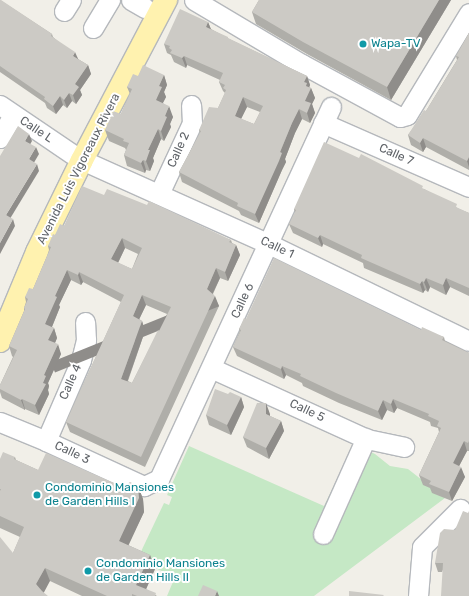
<!DOCTYPE html>
<style>
body{margin:0}
#map{position:relative;width:469px;height:596px;overflow:hidden;background:#f1efe8;font-family:Rubik,sans-serif}
div>[style]{position:absolute}
[style*='--x']{left:calc(var(--x)*1px);top:calc(var(--y)*1px);width:calc(var(--w)*1px);rotate:calc(var(--a)*1deg)}
.green>*{inset:0;background:#c5e8c5}
.roads{filter:drop-shadow(1px 0 #b5b8bc) drop-shadow(-1px 0 #b5b8bc) drop-shadow(0 1px #b5b8bc) drop-shadow(0 -1px #b5b8bc)}
.minor>*{height:19px;margin:-9.5px;padding:0 9.5px;transform-origin:9.5px;border-radius:9.5px;background:#fff}
.major>*{height:22px;margin:-11px;padding:0 11px;transform-origin:11px;border-radius:11px;background:#fff2af}
.wall>*{inset:0;background:#afaea9}
.shaded-wall>*{inset:0;background:#8f8d8a;transform-origin:0 0}
.building>*{inset:0;background:#cccac5}
.dots>*{width:11px;height:11px;translate:-50% -50%;box-sizing:border-box;border:2px solid #fff;border-radius:50%}
span{translate:-50% -50%;white-space:nowrap;text-align:center;line-height:1.15;-webkit-text-stroke:4px #fff;paint-order:stroke}
.culture-label{font-size:12px;color:#0d838f}
.left{translate:0 -50%;text-align:left}
.street-label{font-size:12px;color:#5f6368}
</style>
<div id="map">
<div class="green">
<i style="clip-path:polygon(354px 444px,375px 454px,390px 466px,408px 469px,445px 498px,314px 596px,167px 596px,175px 577px,137px 560px,164px 503px,169px 505px,172px 497px,167px 495px,189px 446px,324px 506px)"></i>
</div>
<div class="roads">
<div class="minor">
<i style="--x:131;--y:0;--w:16;--a:30"></i>
<i style="--x:194;--y:0;--w:126;--a:30.7"></i>
<i style="--x:302;--y:64;--w:111;--a:28.4"></i>
<i style="--x:400;--y:117;--w:7;--a:-16"></i>
<i style="--x:407;--y:115;--w:119;--a:-58.7"></i>
<i style="--x:64;--y:11;--w:13;--a:-58"></i>
<i style="--x:93;--y:28;--w:33;--a:-59"></i>
<i style="--x:0;--y:105;--w:87;--a:34.2"></i>
<i style="--x:323;--y:123;--w:159;--a:23.7"></i>
<i style="--x:0;--y:138;--w:26;--a:-61"></i>
<i style="--x:82;--y:160;--w:205;--a:24.2"></i>
<i style="--x:269;--y:244;--w:222;--a:25.9"></i>
<i style="--x:159;--y:194;--w:78;--a:-65.1"></i>
<i style="--x:192;--y:123;--w:18;--a:-93"></i>
<i style="--x:211;--y:368;--w:171;--a:24.5"></i>
<i style="--x:367;--y:439;--w:38;--a:12"></i>
<i style="--x:0;--y:422;--w:50;--a:22.4"></i>
<i style="--x:46;--y:441;--w:108;--a:24.7"></i>
<i style="--x:144;--y:486;--w:17;--a:-25"></i>
<i style="--x:159;--y:479;--w:410;--a:-65.2"></i>
<i style="--x:46;--y:441;--w:88;--a:-66.6"></i>
<i style="--x:81;--y:360;--w:21;--a:-76"></i>
<i style="--x:86;--y:340;--w:18;--a:-93"></i>
<i style="--x:323;--y:534;--w:105;--a:-65.9"></i>
<i style="--x:418;--y:596;--w:49;--a:-85.3"></i>
<i style="--x:422;--y:547;--w:54;--a:-45"></i>
</div>
<div class="major">
<i style="--x:0;--y:341;--w:96;--a:-67.4"></i>
<i style="--x:37;--y:252;--w:102;--a:-63.9"></i>
<i style="--x:82;--y:160;--w:181;--a:-62.3"></i>
</div>
</div>
<div class="wall">
<i style="clip-path:polygon(0 0,52px 34px,53px 37px,78px 59px,88px 65px,91px 74px,80px 90px,82px 95px,76px 104px,72px 101px,67px 108px,63px 105px,56px 114px,47px 108px,45px 103px,0 72px)"></i>
<i style="clip-path:polygon(259px 0,451px 0,391px 100px,307px 54px,256px 24px,252px 12px)"></i>
<i style="clip-path:polygon(evenodd,208px 22px,211px 29px,229px 39px,307px 76px,310px 85px,309px 87px,311px 88px,315px 98px,312px 104px,315px 113px,310px 123px,302px 119px,295px 133px,285px 159px,286px 162px,282px 170px,259px 223px,241px 215px,239px 211px,182px 182px,179px 172px,200px 133px,199px 130px,218px 108px,225px 93px,223px 91px,219px 82px,220px 80px,187px 65px,186px 68px,174px 62px,171px 55px,167px 53px,164px 44px,208px 22px,247px 107px,260px 112px,254px 124px,241px 119px,247px 107px)"></i>
<i style="clip-path:polygon(469px 33px,469px 170px,426px 147px,423px 152px,411px 145px,408px 135px,426px 111px,457px 60px,456px 56px)"></i>
<i style="clip-path:polygon(164px 75px,167px 85px,164px 92px,166px 97px,163px 103px,173px 117px,170px 124px,171px 127px,164px 141px,161px 139px,153px 158px,154px 161px,150px 171px,146px 170px,145px 173px,127px 166px,124px 155px,126px 150px,125px 148px,109px 141px,105px 130px,121px 114px,130px 94px,127px 87px,138px 76px)"></i>
<i style="clip-path:polygon(424px 189px,459px 209px,469px 213px,469px 296px,450px 287px,446px 295px,430px 287px,428px 292px,425px 290px,423px 293px,364px 268px,363px 263px,323px 244px,322px 247px,293px 233px,289px 224px,295px 213px,294px 209px)"></i>
<i style="clip-path:polygon(evenodd,104px 195px,231px 240px,232px 243px,236px 245px,240px 255px,228px 281px,220px 278px,213px 294px,219px 306px,145px 467px,70px 432px,66px 422px,121px 302px,83px 282px,81px 285px,71px 280px,59px 305px,60px 307px,52px 327px,54px 328px,57px 338px,55px 343px,61px 354px,48px 383px,49px 386px,48px 390px,49px 394px,39px 415px,25px 409px,25px 410px,2px 398px,0 392px,0 385px,13px 357px,12px 356px,9px 346px,24px 311px,24px 308px,26px 302px,25px 297px,33px 289px,47px 256px,49px 250px,48px 246px,55px 235px,64px 226px,104px 195px,125px 248px,138px 254px,132px 269px,118px 263px,125px 248px,104px 195px,146px 305px,167px 314px,132px 383px,128px 381px,145px 331px,142px 321px,139px 319px,146px 305px)"></i>
<i style="clip-path:polygon(246px 319px,421px 330px,444px 337px,445px 341px,469px 353px,469px 451px,467px 451px,459px 466px,465px 477px,452px 501px,432px 493px,430px 488px,423px 485px,419px 475px,439px 432px,438px 428px,431px 426px,430px 422px,397px 408px,394px 413px,387px 410px,382px 420px,339px 403px,303px 386px,302px 383px,286px 375px,284px 379px,237px 356px,233px 347px,240px 331px,239px 329px)"></i>
<i style="clip-path:polygon(241px 397px,244px 407px,231px 435px,209px 425px,206px 415px)"></i>
<i style="clip-path:polygon(270px 414px,270px 416px,281px 421px,284px 431px,269px 459px,247px 447px,243px 437px)"></i>
<i style="clip-path:polygon(15px 457px,16px 460px,38px 470px,123px 487px,138px 486px,143px 499px,144px 512px,128px 545px,150px 555px,155px 569px,146px 589px,157px 596px,82px 596px,50px 581px,0 596px,13px 553px,20px 537px,0 528px,0 459px)"></i>
<i style="clip-path:polygon(468px 513px,442px 572px,438px 572px,435px 563px,455px 530px)"></i>
</div>
<div class="shaded-wall">
<i style="clip-path:polygon(439px 0,451px 0,391px 100px,387px 87px)"></i>
<i style="clip-path:polygon(208px 22px,212px 32px,206px 27px)"></i>
<i style="clip-path:polygon(75px 52px,79px 61px,73px 56px)"></i>
<i style="clip-path:polygon(184px 56px,187px 65px,186px 68px,182px 58px)"></i>
<i style="clip-path:polygon(88px 65px,91px 74px,80px 90px,82px 95px,76px 104px,73px 95px,75px 84px)"></i>
<i style="clip-path:polygon(164px 75px,167px 85px,164px 92px,166px 97px,159px 110px,156px 100px,159px 86px)"></i>
<i style="clip-path:polygon(307px 76px,310px 85px,309px 88px,311px 88px,315px 98px,312px 104px,315px 113px,310px 123px,307px 113px,305px 101px,304px 82px)"></i>
<i style="clip-path:polygon(69px 93px,72px 101px,67px 108px,64px 100px)"></i>
<i style="clip-path:polygon(60px 96px,63px 105px,56px 114px,53px 106px)"></i>
<i style="clip-path:polygon(243px 97px,247px 107px,238px 125px,235px 116px)"></i>
<i style="clip-path:polygon(169px 106px,173px 117px,170px 124px,171px 127px,164px 141px,161px 131px,165px 116px)"></i>
<i style="clip-path:polygon(299px 109px,302px 119px,295px 133px,285px 159px,286px 162px,282px 170px,259px 223px,255px 214px,292px 123px)"></i>
<i style="clip-path:polygon(158px 129px,161px 139px,153px 158px,154px 161px,150px 171px,146px 161px,148px 150px)"></i>
<i style="clip-path:polygon(29px 134px,32px 141px,28px 148px,25px 141px)"></i>
<i style="clip-path:polygon(423px 138px,426px 147px,423px 152px,420px 143px)"></i>
<i style="clip-path:polygon(36px 147px,39px 154px,32px 166px,29px 159px)"></i>
<i style="clip-path:polygon(469px 157px,469px 167px,467px 161px)"></i>
<i style="clip-path:polygon(143px 160px,146px 170px,145px 173px,141px 163px)"></i>
<i style="clip-path:polygon(37px 164px,39px 171px,8px 222px,6px 215px)"></i>
<i style="clip-path:polygon(13px 219px,15px 226px,0 254px,0 243px)"></i>
<i style="clip-path:polygon(320px 235px,323px 244px,322px 247px,318px 238px)"></i>
<i style="clip-path:polygon(122px 238px,125px 248px,115px 269px,111px 259px)"></i>
<i style="clip-path:polygon(236px 245px,240px 255px,228px 281px,225px 272px)"></i>
<i style="clip-path:polygon(216px 268px,220px 278px,210px 299px,207px 289px)"></i>
<i style="clip-path:polygon(67px 270px,71px 280px,59px 305px,60px 307px,49px 334px,45px 324px,55px 296px)"></i>
<i style="clip-path:polygon(79px 272px,83px 282px,81px 285px,78px 275px)"></i>
<i style="clip-path:polygon(426px 278px,430px 287px,428px 292px,424px 282px)"></i>
<i style="clip-path:polygon(446px 278px,450px 287px,446px 295px,443px 285px)"></i>
<i style="clip-path:polygon(422px 281px,425px 290px,423px 293px,420px 284px)"></i>
<i style="clip-path:polygon(142px 295px,146px 305px,136px 326px,133px 316px)"></i>
<i style="left:215px;top:296px;width:11px;height:177px;rotate:68deg"></i>
<i style="clip-path:polygon(142px 321px,145px 331px,125px 388px,121px 379px)"></i>
<i style="clip-path:polygon(54px 328px,57px 338px,52px 350px,48px 340px)"></i>
<i style="clip-path:polygon(58px 344px,61px 354px,48px 383px,49px 386px,48px 390px,49px 394px,39px 415px,35px 405px,43px 383px,44px 375px)"></i>
<i style="clip-path:polygon(282px 366px,286px 375px,284px 379px,281px 369px)"></i>
<i style="clip-path:polygon(241px 397px,244px 407px,231px 435px,227px 425px)"></i>
<i style="clip-path:polygon(22px 399px,25px 409px,25px 410px,21px 400px)"></i>
<i style="clip-path:polygon(393px 399px,397px 408px,394px 413px,391px 404px)"></i>
<i style="clip-path:polygon(383px 400px,387px 410px,382px 420px,378px 411px)"></i>
<i style="clip-path:polygon(266px 403px,270px 414px,270px 424px,266px 414px)"></i>
<i style="clip-path:polygon(281px 421px,284px 431px,269px 459px,266px 448px)"></i>
<i style="clip-path:polygon(464px 441px,467px 451px,456px 472px,453px 463px)"></i>
<i style="clip-path:polygon(461px 467px,465px 477px,452px 501px,449px 492px)"></i>
<i style="clip-path:polygon(138px 486px,143px 499px,144px 512px,124px 555px,119px 541px)"></i>
<i style="clip-path:polygon(150px 555px,155px 569px,143px 596px,136px 585px)"></i>
<i style="clip-path:polygon(45px 568px,50px 581px,42px 596px,36px 584px)"></i>
<i style="clip-path:polygon(217px 591px,219px 596px,215px 596px)"></i>
</div>
<div class="building">
<i style="clip-path:polygon(0 0,1px 0,52px 34px,51px 36px,75px 52px,73px 56px,88px 65px,75px 84px,79px 87px,73px 95px,69px 93px,64px 100px,60px 96px,53px 106px,44px 99px,45px 97px,0 66px)"></i>
<i style="clip-path:polygon(259px 0,439px 0,387px 87px,303px 42px,252px 12px)"></i>
<i style="clip-path:polygon(evenodd,180px 9px,208px 22px,206px 27px,228px 37px,228px 38px,307px 76px,304px 82px,307px 83px,306px 86px,311px 88px,305px 101px,311px 103px,307px 113px,299px 109px,292px 123px,280px 152px,282px 153px,279px 161px,255px 214px,237px 206px,238px 203px,179px 172px,201px 131px,199px 130px,209px 107px,218px 108px,226px 90px,223px 88px,225px 85px,219px 82px,223px 73px,184px 56px,182px 58px,170px 53px,172px 50px,169px 48px,170px 46px,164px 44px,180px 9px,243px 97px,263px 106px,254px 124px,235px 116px,243px 97px)"></i>
<i style="clip-path:polygon(469px 33px,469px 157px,467px 161px,423px 138px,420px 143px,408px 135px,424px 110px,426px 111px,459px 57px,456px 56px)"></i>
<i style="clip-path:polygon(143px 65px,164px 75px,159px 86px,162px 87px,156px 100px,169px 106px,165px 116px,167px 117px,161px 131px,158px 129px,148px 150px,150px 150px,146px 161px,143px 160px,141px 163px,124px 155px,129px 143px,123px 141px,124px 139px,105px 130px,113px 111px,121px 114px,132px 89px,127px 87px,133px 74px,138px 76px)"></i>
<i style="clip-path:polygon(18px 126px,29px 134px,25px 141px,36px 147px,29px 159px,37px 164px,6px 215px,13px 219px,0 243px,0 156px)"></i>
<i style="clip-path:polygon(324px 142px,359px 158px,361px 154px,423px 186px,422px 188px,457px 204px,456px 207px,469px 213px,469px 288px,446px 278px,443px 285px,426px 278px,424px 282px,422px 281px,420px 284px,361px 258px,362px 255px,320px 235px,318px 238px,289px 224px,296px 210px,294px 209px)"></i>
<i style="clip-path:polygon(evenodd,82px 186px,104px 195px,107px 189px,147px 205px,149px 201px,231px 240px,229px 242px,236px 245px,225px 272px,216px 268px,207px 289px,215px 296px,141px 457px,66px 422px,124px 295px,79px 272px,78px 275px,67px 270px,55px 296px,57px 297px,45px 324px,54px 328px,48px 340px,58px 344px,44px 375px,46px 376px,43px 383px,46px 384px,35px 405px,22px 399px,21px 400px,0 389px,0 385px,17px 350px,9px 346px,25px 309px,24px 308px,28px 299px,25px 297px,29px 288px,33px 289px,47px 256px,51px 247px,48px 246px,53px 234px,55px 235px,60px 224px,64px 226px,82px 186px,122px 238px,142px 248px,132px 269px,111px 259px,122px 238px,82px 186px,142px 295px,171px 307px,159px 331px,158px 330px,132px 383px,121px 379px,142px 321px,133px 316px,142px 295px)"></i>
<i style="clip-path:polygon(274px 258px,421px 330px,422px 327px,444px 337px,442px 340px,469px 353px,469px 441px,468px 443px,464px 441px,453px 463px,461px 467px,449px 492px,429px 484px,431px 481px,419px 475px,441px 428px,437px 426px,439px 421px,428px 416px,429px 414px,393px 399px,391px 404px,383px 400px,378px 411px,336px 393px,300px 376px,301px 374px,282px 366px,281px 369px,233px 347px,241px 330px,239px 329px,244px 318px,246px 319px)"></i>
<i style="clip-path:polygon(215px 389px,228px 394px,230px 392px,241px 397px,227px 425px,206px 415px)"></i>
<i style="clip-path:polygon(257px 403px,266px 403px,266px 414px,281px 421px,266px 448px,243px 437px)"></i>
<i style="clip-path:polygon(3px 452px,15px 457px,14px 459px,38px 470px,46px 453px,123px 487px,130px 482px,138px 486px,139px 498px,119px 541px,150px 555px,136px 585px,156px 593px,155px 596px,137px 596px,132px 594px,132px 596px,107px 596px,45px 568px,36px 584px,42px 591px,48px 596px,0 596px,0 537px,13px 553px,24px 527px,0 516px,0 491px,1px 489px,0 489px,0 459px)"></i>
<i style="clip-path:polygon(463px 511px,468px 513px,469px 511px,469px 596px,441px 596px,443px 563px,435px 563px,440px 533px,444px 529px,455px 530px)"></i>
<i style="clip-path:polygon(203px 585px,217px 591px,215px 596px,198px 596px)"></i>
<i style="clip-path:polygon(349px 591px,384px 595px,383px 596px,349px 596px)"></i>
</div>
<div class="dots">
<i style="left:363px;top:44px;background:#0f9aa8"></i>
<i style="left:37px;top:495px;background:#0f9aa8"></i>
<i style="left:88px;top:571px;background:#0f9aa8"></i>
</div>
<div class="culture-label">
<span class="left" style="left:371px;top:44px">Wapa-TV</span>
<span class="left" style="left:45px;top:495px">Condominio Mansiones<br>de Garden Hills I</span>
<span class="left" style="left:96px;top:571px">Condominio Mansiones<br>de Garden Hills II</span>
</div>
<div class="street-label">
<span style="left:36px;top:130px;rotate:34deg">Calle L</span>
<span style="left:179px;top:150px;rotate:-66deg">Calle 2</span>
<span style="left:396px;top:155px;rotate:24deg">Calle 7</span>
<span style="left:79px;top:169px;rotate:-63deg">Avenida Luis Vigoreaux Rivera</span>
<span style="left:277px;top:248px;rotate:25deg">Calle 1</span>
<span style="left:243px;top:301px;rotate:-65deg">Calle 6</span>
<span style="left:71px;top:382px;rotate:-66deg">Calle 4</span>
<span style="left:307px;top:411px;rotate:25deg">Calle 5</span>
<span style="left:72px;top:453px;rotate:25deg">Calle 3</span>
</div>
</div>
